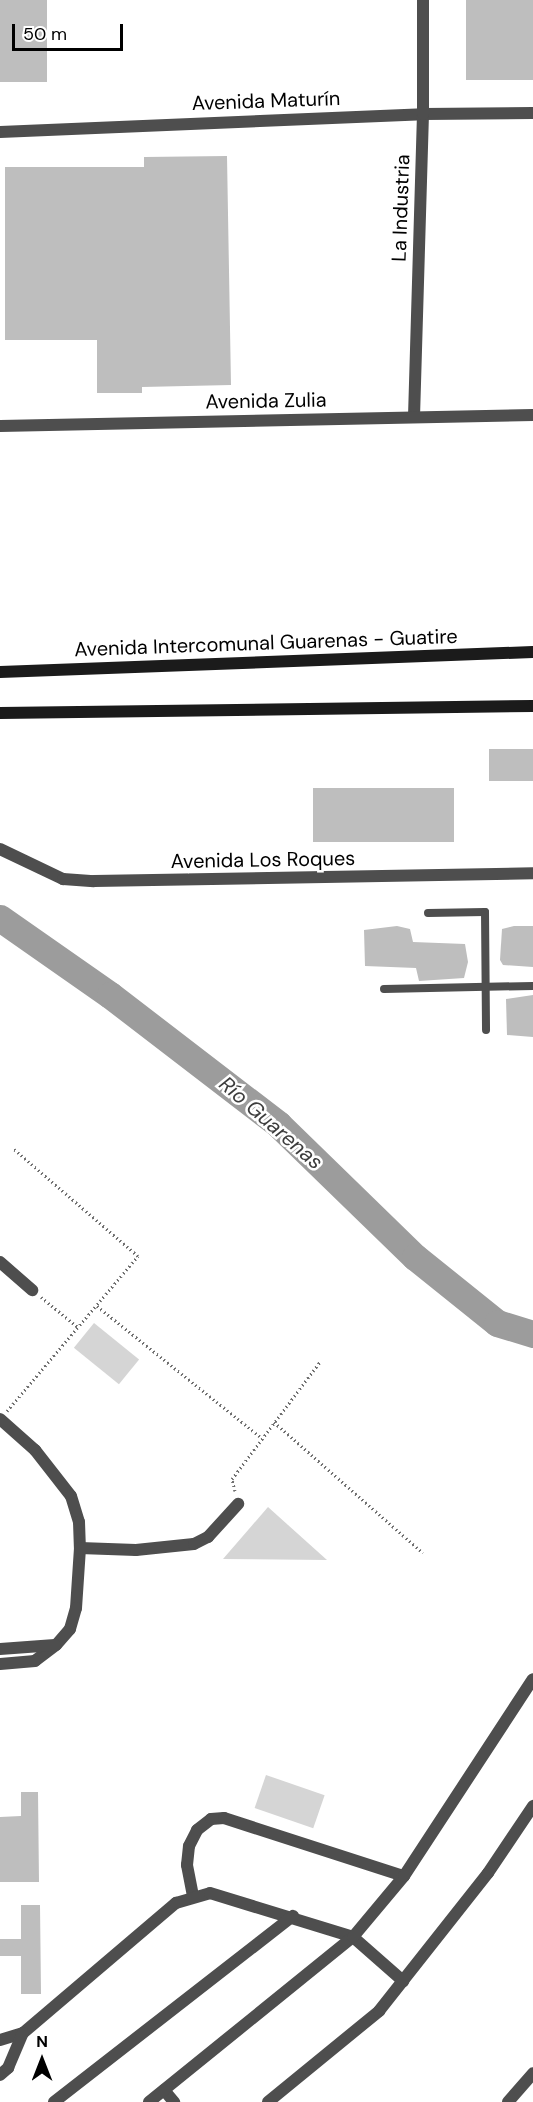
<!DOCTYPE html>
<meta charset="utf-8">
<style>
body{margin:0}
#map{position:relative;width:533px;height:2102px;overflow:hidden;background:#fff;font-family:"DM Sans",sans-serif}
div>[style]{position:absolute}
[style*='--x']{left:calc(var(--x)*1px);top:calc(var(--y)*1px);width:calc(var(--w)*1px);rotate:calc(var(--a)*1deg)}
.green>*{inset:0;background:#d5d5d5;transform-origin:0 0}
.river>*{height:27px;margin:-13.5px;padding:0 13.5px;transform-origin:13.5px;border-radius:13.5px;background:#9c9c9c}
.building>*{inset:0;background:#bebebe;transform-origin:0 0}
.path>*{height:3px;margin-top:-1.5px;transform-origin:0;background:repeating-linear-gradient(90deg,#707070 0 1.5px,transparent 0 4.5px)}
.lane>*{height:8px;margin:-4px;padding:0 4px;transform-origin:4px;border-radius:4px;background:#4e4e4e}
.street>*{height:12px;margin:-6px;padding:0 6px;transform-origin:6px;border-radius:6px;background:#4e4e4e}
.secondary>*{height:12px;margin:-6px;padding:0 6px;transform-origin:6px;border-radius:6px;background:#1b1b1b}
span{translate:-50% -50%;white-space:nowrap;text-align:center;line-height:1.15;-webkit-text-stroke:5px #fff;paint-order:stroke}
.street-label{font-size:20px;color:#000}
.water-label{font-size:21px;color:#3d3d3d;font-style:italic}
.north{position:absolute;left:12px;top:2030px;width:60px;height:60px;-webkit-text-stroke:4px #fff;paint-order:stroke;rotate:0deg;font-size:16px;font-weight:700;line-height:24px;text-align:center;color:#000}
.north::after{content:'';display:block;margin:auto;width:21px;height:27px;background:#000;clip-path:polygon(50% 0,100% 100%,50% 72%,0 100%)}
.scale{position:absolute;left:12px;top:24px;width:111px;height:27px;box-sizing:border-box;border:3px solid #000;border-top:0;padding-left:8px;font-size:18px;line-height:21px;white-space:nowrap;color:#000;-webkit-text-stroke:4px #fff;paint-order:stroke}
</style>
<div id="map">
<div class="green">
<i style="left:94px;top:1323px;width:58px;height:32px;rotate:39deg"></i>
<i style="clip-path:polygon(268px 1507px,327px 1560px,223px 1559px)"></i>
<i style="left:266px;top:1775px;width:62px;height:35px;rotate:19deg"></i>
</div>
<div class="river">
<i style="--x:0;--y:918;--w:134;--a:35"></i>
<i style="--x:110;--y:995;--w:212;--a:37.5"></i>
<i style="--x:278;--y:1124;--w:191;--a:44.2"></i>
<i style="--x:415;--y:1257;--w:105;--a:38.8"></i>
<i style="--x:497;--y:1323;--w:38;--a:17"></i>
</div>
<div class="building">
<i style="left:0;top:0;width:47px;height:82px"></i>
<i style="left:466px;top:0;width:67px;height:80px"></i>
<i style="clip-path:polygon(227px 156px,231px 385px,142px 387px,142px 393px,97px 393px,97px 340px,5px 340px,5px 167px,144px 167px,144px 157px)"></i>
<i style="left:489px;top:749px;width:44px;height:32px"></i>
<i style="left:454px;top:788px;width:54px;height:141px;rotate:90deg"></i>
<i style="clip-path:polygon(397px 926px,410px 929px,413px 942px,465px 944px,468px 962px,464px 978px,419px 981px,416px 968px,365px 966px,364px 930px)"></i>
<i style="clip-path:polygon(514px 926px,533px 926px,533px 967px,503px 965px,500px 960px,502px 929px)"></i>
<i style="clip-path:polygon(533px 995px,533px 1037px,507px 1035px,506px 999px)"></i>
<i style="clip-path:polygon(21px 1792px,38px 1792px,39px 1882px,0 1882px,0 1817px,21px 1816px)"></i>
<i style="clip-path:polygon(21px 1905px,40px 1905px,41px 1994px,21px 1994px,21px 1956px,0 1956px,0 1939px,21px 1939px)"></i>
</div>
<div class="path">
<i style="--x:41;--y:1297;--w:49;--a:39.2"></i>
<i style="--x:97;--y:1306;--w:211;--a:38.7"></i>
<i style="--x:7;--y:1411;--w:203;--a:-49.8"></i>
<i style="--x:138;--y:1256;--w:164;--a:-139.2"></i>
<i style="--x:274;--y:1422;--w:198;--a:41.3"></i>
<i style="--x:235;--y:1491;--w:12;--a:-104"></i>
<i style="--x:232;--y:1479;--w:146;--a:-53.1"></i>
</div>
<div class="lane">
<i style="--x:428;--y:913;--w:57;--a:-1"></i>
<i style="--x:485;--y:912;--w:118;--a:89.5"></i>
<i style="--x:384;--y:989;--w:149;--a:-1.2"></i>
</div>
<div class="street">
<i style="--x:0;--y:132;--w:423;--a:-2.4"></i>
<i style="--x:423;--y:114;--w:110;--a:-0.5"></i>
<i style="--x:414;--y:417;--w:303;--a:-88.3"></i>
<i style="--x:423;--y:114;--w:114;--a:-90"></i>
<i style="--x:0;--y:426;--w:533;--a:-1.18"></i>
<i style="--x:0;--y:849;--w:70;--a:25.5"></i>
<i style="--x:63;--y:879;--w:31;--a:4"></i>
<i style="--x:94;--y:881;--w:439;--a:-1"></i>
<i style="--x:0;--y:1262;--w:43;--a:41.2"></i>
<i style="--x:0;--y:1419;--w:47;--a:41.5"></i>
<i style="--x:35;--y:1450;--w:58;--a:52"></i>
<i style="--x:71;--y:1496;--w:27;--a:73"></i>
<i style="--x:79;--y:1522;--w:26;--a:88"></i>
<i style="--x:80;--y:1548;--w:60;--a:93.8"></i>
<i style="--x:76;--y:1608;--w:22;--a:106"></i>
<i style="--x:70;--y:1629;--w:21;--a:131"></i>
<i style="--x:56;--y:1645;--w:26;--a:143"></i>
<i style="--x:35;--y:1661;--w:35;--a:175"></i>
<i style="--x:80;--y:1548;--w:56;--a:2"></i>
<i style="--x:136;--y:1550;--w:58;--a:-5.9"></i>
<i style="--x:194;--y:1544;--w:16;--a:-27"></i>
<i style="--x:208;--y:1537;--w:45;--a:-47.7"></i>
<i style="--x:0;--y:1649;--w:55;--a:-4.2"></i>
<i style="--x:193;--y:1896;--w:32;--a:-101"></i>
<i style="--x:187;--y:1865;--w:19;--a:-84"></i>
<i style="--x:189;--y:1846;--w:18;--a:-63"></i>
<i style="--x:197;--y:1830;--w:18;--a:-38"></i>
<i style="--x:211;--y:1819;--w:13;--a:-4"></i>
<i style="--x:224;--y:1818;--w:189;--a:17.9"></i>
<i style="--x:0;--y:2040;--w:24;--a:-17"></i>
<i style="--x:23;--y:2033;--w:201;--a:-40.4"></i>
<i style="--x:176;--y:1903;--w:35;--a:-16"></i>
<i style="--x:210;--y:1893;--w:150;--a:17.1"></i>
<i style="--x:353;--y:1937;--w:67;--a:41.3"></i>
<i style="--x:0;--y:2075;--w:11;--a:-41"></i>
<i style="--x:8;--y:2068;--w:38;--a:-67"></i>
<i style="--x:164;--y:2090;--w:16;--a:50"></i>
<i style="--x:54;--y:2102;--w:303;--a:-37.9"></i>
<i style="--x:149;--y:2102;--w:262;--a:-39"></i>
<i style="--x:353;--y:1937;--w:80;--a:-50.1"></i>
<i style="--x:404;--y:1876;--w:235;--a:-56.8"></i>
<i style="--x:268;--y:2102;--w:144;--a:-39.3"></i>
<i style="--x:379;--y:2011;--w:176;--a:-51.7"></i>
<i style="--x:488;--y:1873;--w:81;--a:-56.1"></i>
<i style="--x:508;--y:2102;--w:38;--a:-49"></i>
</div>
<div class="secondary">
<i style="--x:0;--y:672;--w:533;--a:-2.15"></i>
<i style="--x:0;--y:713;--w:533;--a:-0.75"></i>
</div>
<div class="street-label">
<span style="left:266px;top:101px;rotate:-2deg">Avenida Maturín</span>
<span style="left:401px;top:208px;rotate:-88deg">La Industria</span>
<span style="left:266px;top:401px;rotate:-1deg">Avenida Zulia</span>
<span style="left:266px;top:643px;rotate:-2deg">Avenida Intercomunal Guarenas - Guatire</span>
<span style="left:263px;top:860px;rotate:-1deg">Avenida Los Roques</span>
</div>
<div class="water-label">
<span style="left:271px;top:1123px;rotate:41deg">Río Guarenas</span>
</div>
<div class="north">N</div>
<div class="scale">50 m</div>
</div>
